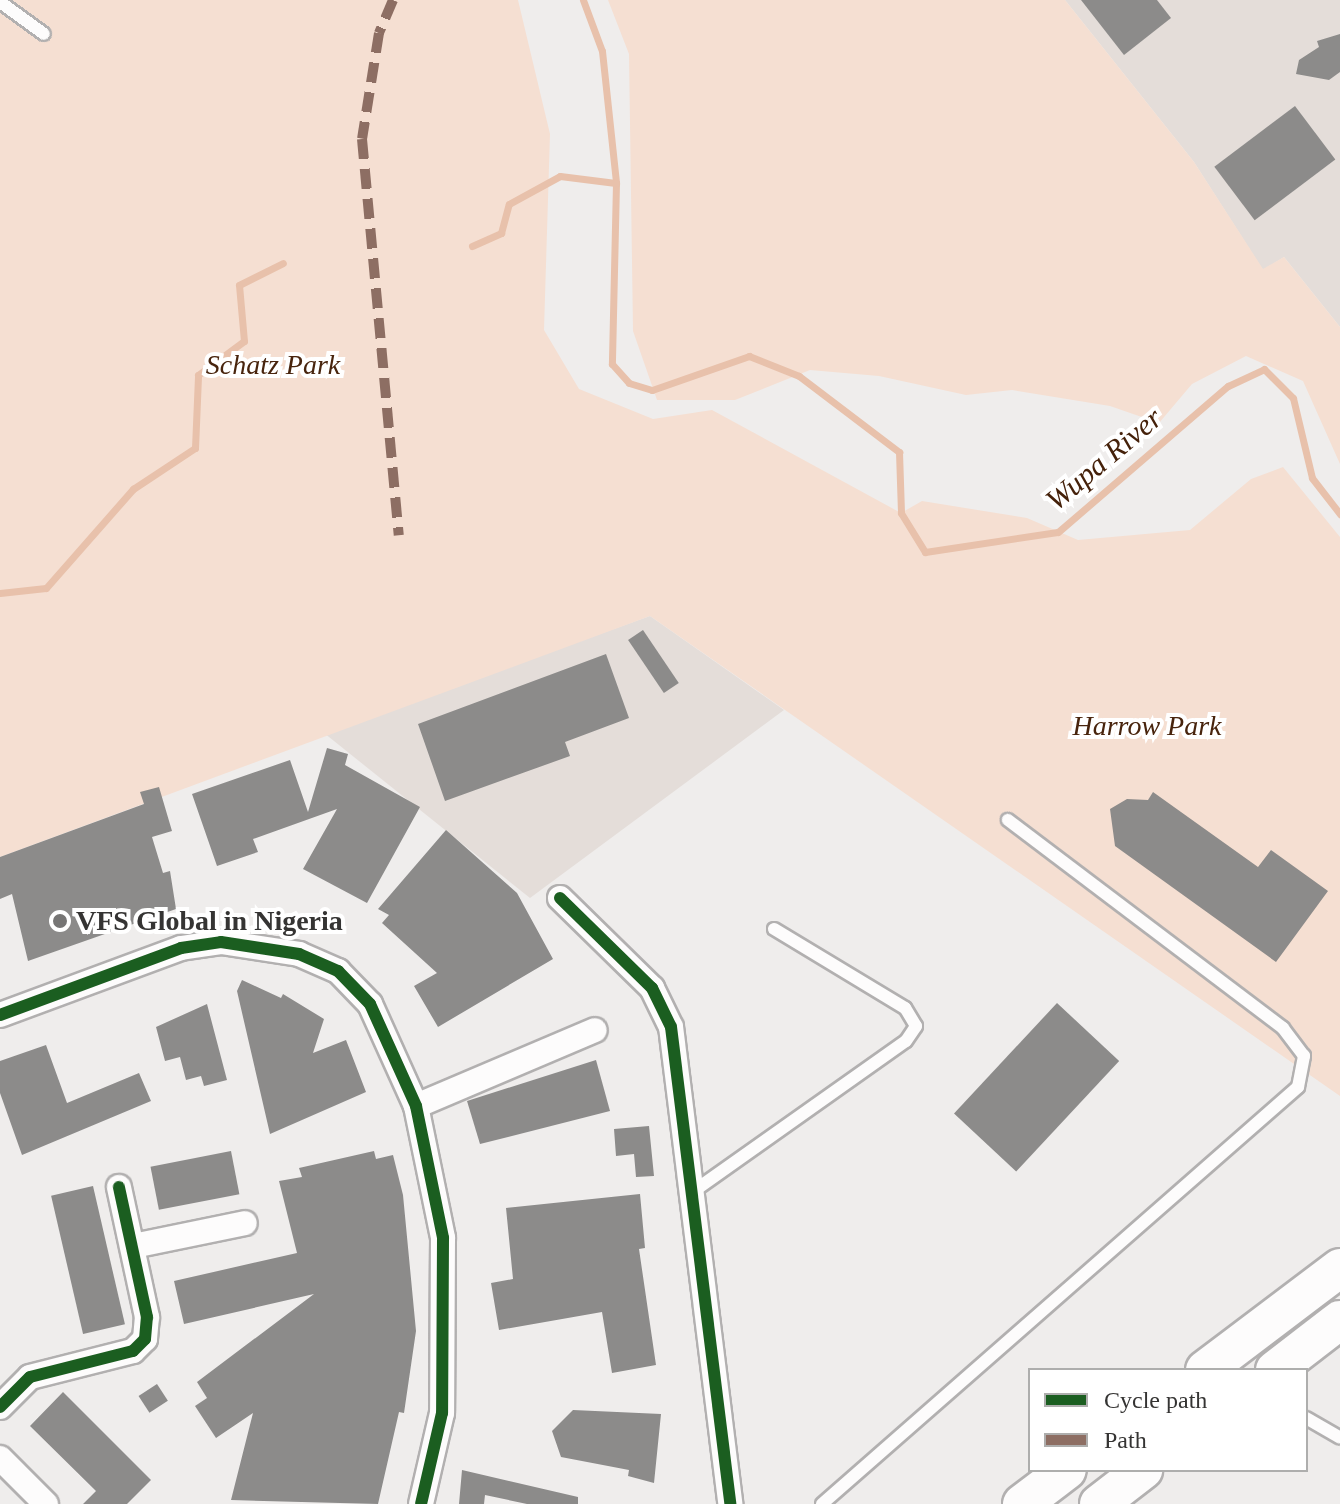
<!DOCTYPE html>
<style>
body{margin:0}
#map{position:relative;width:1340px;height:1504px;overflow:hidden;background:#efedec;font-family:Georgia,serif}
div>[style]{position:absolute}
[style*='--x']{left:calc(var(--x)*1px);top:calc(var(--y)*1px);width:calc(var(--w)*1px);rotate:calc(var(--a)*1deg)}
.built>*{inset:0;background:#e4ddd9}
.green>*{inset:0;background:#f5dfd2}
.stream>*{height:7px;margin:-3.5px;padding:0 3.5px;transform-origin:3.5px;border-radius:3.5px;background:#e8c1ab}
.building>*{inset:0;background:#8c8b8a;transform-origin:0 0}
.roads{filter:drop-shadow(2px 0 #b2b0b0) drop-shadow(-2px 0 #b2b0b0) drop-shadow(0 2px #b2b0b0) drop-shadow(0 -2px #b2b0b0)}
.service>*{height:12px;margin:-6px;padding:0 6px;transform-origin:6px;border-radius:6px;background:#fdfcfc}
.minor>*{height:24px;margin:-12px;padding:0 12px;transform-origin:12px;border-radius:12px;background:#fdfcfc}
.primary>*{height:38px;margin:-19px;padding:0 19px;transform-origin:19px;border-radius:19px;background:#fdfcfc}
.quiet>*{height:10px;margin-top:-5px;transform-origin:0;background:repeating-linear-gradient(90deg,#8d6e63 0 20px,transparent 0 30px)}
.cycleway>*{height:12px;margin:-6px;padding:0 6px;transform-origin:6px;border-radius:6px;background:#1b5e20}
.dots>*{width:22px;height:22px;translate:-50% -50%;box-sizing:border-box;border:4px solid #fff;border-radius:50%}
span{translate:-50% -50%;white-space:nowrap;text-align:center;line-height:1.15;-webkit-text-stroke:8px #fff;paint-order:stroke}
.park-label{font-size:28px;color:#48240d;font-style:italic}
.poi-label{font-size:28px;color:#353433;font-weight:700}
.left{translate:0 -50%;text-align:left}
.water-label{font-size:30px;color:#45210a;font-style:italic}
.legend{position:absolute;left:1028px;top:1368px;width:280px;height:104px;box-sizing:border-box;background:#fff;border:2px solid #aeaead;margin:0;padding:10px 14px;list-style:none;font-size:24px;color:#353433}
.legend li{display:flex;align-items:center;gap:16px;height:40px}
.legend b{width:40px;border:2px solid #aeaead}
</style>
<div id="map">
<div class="built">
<i style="clip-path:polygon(1065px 0,1340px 0,1340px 327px,1284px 257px,1263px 270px,1194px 162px)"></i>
<i style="clip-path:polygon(650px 616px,784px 710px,530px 898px,324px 733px)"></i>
</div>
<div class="green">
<i style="clip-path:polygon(0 0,518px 0,550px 134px,544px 330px,579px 389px,653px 419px,712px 410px,901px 513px,922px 501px,1027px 518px,1078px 540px,1190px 530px,1251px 479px,1283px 467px,1340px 537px,1340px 1096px,650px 616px,0 857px)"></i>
<i style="clip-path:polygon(608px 0,1065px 0,1194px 162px,1263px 269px,1284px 257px,1340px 327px,1340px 464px,1303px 381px,1246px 356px,1192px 384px,1159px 423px,1110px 406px,1012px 390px,966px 395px,879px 376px,810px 370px,735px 400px,657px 400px,633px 331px,629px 54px)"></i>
</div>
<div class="stream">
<i style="--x:583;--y:0;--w:54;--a:69.6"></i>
<i style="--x:602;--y:51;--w:133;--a:83.9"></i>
<i style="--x:616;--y:183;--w:181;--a:91.3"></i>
<i style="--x:612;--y:364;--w:25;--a:48"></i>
<i style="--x:629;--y:383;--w:24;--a:17"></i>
<i style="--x:652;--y:390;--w:103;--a:-19.3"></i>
<i style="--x:749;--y:356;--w:54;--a:21.8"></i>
<i style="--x:799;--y:376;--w:126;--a:37.2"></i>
<i style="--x:899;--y:452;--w:61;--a:88.1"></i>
<i style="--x:901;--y:513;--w:46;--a:58.4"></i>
<i style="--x:925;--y:552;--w:134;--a:-8.6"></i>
<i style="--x:1058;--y:532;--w:224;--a:-40.7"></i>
<i style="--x:1228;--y:386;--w:40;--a:-25"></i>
<i style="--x:1264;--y:369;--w:41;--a:45"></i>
<i style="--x:1293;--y:398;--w:82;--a:76.6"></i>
<i style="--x:1312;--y:478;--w:46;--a:52.1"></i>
<i style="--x:472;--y:246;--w:32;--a:-24"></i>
<i style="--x:501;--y:233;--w:30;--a:-75"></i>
<i style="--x:509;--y:204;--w:58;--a:-28.8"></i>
<i style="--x:560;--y:176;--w:56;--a:7.1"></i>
<i style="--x:0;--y:593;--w:46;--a:-6.2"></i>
<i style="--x:46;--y:588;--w:132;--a:-48.7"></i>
<i style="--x:133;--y:489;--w:74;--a:-33.5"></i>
<i style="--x:195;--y:448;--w:73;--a:-87.6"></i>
<i style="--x:198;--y:375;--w:57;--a:-36.5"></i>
<i style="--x:244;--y:341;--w:56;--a:-95.1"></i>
<i style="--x:239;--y:285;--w:49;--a:-26.6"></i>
</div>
<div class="building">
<i style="clip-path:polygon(1081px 0,1157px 0,1171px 18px,1124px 55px)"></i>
<i style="clip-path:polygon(1340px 34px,1340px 72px,1329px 80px,1296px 74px,1299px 60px,1319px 47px,1317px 41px)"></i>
<i style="left:1295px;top:106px;width:67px;height:101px;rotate:53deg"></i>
<i style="left:643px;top:630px;width:64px;height:18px;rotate:56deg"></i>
<i style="clip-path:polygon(606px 654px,629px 718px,565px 742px,570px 756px,445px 801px,418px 724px)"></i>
<i style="clip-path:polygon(327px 748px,348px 754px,345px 765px,420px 807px,367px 903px,303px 869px,337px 809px,253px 839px,258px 852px,217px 866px,192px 794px,290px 760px,308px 812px)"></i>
<i style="clip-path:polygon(159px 787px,172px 831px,152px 837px,163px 873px,170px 871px,176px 909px,28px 961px,12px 894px,0 899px,0 857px,144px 804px,140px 792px)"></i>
<i style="clip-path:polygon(1153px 792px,1258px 867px,1271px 850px,1328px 891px,1276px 962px,1115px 846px,1110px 809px,1127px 799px,1148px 800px)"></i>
<i style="clip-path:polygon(446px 830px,517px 893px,553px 959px,438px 1027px,414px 986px,437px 973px,382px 923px,389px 915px,378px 909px)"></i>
<i style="clip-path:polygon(242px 980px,281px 998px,283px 994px,324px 1019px,313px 1053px,346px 1040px,366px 1092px,270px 1134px,237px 991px)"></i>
<i style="left:1057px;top:1003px;width:85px;height:151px;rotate:43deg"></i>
<i style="clip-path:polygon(207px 1004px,227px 1080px,204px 1086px,201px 1076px,186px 1080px,180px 1057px,165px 1061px,156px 1027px)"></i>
<i style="clip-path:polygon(46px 1045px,67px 1103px,139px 1073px,151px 1101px,22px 1155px,0 1093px,0 1061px)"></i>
<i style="clip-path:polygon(596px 1060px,610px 1111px,480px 1144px,467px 1101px)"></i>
<i style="clip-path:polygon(649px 1126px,654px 1176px,636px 1177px,634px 1154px,616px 1156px,614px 1129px)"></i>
<i style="left:231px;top:1151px;width:44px;height:82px;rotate:79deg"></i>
<i style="clip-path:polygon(374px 1151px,376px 1159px,393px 1155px,403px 1195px,416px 1331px,404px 1413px,399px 1412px,378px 1504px,231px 1500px,253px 1413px,216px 1438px,195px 1406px,207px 1398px,197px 1382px,314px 1294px,184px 1324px,174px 1281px,297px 1253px,279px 1181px,302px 1177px,299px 1168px)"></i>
<i style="left:93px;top:1186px;width:142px;height:43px;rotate:77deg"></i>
<i style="clip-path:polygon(640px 1194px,645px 1248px,639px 1249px,656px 1365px,612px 1373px,602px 1312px,499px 1330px,491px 1283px,513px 1279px,506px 1208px)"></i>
<i style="left:157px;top:1384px;width:20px;height:22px;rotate:57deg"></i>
<i style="clip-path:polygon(63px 1392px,151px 1480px,127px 1504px,83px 1504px,96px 1491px,30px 1426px)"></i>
<i style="clip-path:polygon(573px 1410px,661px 1414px,654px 1483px,628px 1476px,629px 1470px,561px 1457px,552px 1431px)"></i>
<i style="clip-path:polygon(462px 1470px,578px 1497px,578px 1504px,527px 1504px,485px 1495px,484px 1504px,459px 1504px)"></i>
</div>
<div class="roads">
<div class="service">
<i style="--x:0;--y:2;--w:54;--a:36"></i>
<i style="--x:691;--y:1193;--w:263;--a:-35.3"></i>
<i style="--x:906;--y:1041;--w:18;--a:-56"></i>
<i style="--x:916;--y:1026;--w:21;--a:-121"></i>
<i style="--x:905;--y:1008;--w:153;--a:-148.9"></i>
<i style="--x:1306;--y:1418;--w:39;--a:30"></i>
<i style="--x:822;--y:1504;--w:633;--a:-41.22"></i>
<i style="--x:1298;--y:1087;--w:32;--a:-79"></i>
<i style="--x:1304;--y:1056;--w:35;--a:-127"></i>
<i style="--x:1283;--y:1028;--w:345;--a:-142.9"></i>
</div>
<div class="minor">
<i style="--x:560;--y:898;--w:129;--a:44.4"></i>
<i style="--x:652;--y:988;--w:43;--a:64"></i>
<i style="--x:671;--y:1027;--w:481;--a:82.9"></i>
<i style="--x:0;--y:1015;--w:193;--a:-20.3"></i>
<i style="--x:181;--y:948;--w:40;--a:-8.5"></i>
<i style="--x:221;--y:942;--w:79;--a:8.7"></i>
<i style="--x:299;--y:954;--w:43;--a:23.6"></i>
<i style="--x:338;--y:971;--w:46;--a:45.9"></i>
<i style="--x:370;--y:1004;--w:112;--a:65.7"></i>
<i style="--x:416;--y:1106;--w:135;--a:78.4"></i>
<i style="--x:443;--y:1238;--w:175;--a:90.3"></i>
<i style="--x:442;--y:1413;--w:93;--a:103"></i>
<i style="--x:416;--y:1106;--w:194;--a:-23"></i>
<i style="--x:133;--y:1246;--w:114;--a:-11.6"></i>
<i style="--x:0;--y:1407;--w:42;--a:-45"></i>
<i style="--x:30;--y:1377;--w:106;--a:-14.2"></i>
<i style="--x:133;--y:1351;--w:17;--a:-45"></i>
<i style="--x:145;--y:1339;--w:22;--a:-85"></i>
<i style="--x:147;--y:1317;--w:133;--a:-102.2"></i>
<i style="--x:0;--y:1458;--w:65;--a:45"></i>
</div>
<div class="primary">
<i style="--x:1205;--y:1370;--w:169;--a:-37.1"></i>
<i style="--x:1275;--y:1370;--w:82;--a:-37.6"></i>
<i style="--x:1022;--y:1504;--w:56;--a:-37.1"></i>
<i style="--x:1099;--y:1504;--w:56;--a:-37.7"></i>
</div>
</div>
<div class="quiet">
<i style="--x:393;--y:0;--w:36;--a:113"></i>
<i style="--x:379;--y:33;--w:107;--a:99.1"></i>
<i style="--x:362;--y:139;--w:398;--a:84.7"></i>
</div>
<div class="cycleway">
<i style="--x:560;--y:898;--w:129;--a:44.4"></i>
<i style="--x:652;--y:988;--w:43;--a:64"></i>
<i style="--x:671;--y:1027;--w:481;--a:82.9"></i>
<i style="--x:0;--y:1015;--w:193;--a:-20.3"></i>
<i style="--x:181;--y:948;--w:40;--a:-8.5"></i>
<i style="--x:221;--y:942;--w:79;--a:8.7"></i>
<i style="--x:299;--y:954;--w:43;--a:23.6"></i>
<i style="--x:338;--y:971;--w:46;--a:45.9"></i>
<i style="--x:370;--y:1004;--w:112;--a:65.7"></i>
<i style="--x:416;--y:1106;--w:135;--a:78.4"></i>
<i style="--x:443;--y:1238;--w:175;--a:90.3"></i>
<i style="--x:442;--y:1413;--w:93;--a:103"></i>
<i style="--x:0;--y:1407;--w:42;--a:-45"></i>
<i style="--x:30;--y:1377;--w:106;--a:-14.2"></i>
<i style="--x:133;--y:1351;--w:17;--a:-45"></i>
<i style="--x:145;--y:1339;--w:22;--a:-85"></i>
<i style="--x:147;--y:1317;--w:133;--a:-102.2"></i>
</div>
<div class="dots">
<i style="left:60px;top:921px;background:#767574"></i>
</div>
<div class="park-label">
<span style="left:273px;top:365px">Schatz Park</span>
<span style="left:1147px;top:726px">Harrow Park</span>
</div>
<div class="poi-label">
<span class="left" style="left:76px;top:921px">VFS Global in Nigeria</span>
</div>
<div class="water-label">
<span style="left:1104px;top:459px;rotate:-40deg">Wupa River</span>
</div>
<ul class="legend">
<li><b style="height:10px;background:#1b5e20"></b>Cycle path</li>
<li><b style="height:10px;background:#8d6e63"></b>Path</li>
</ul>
</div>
